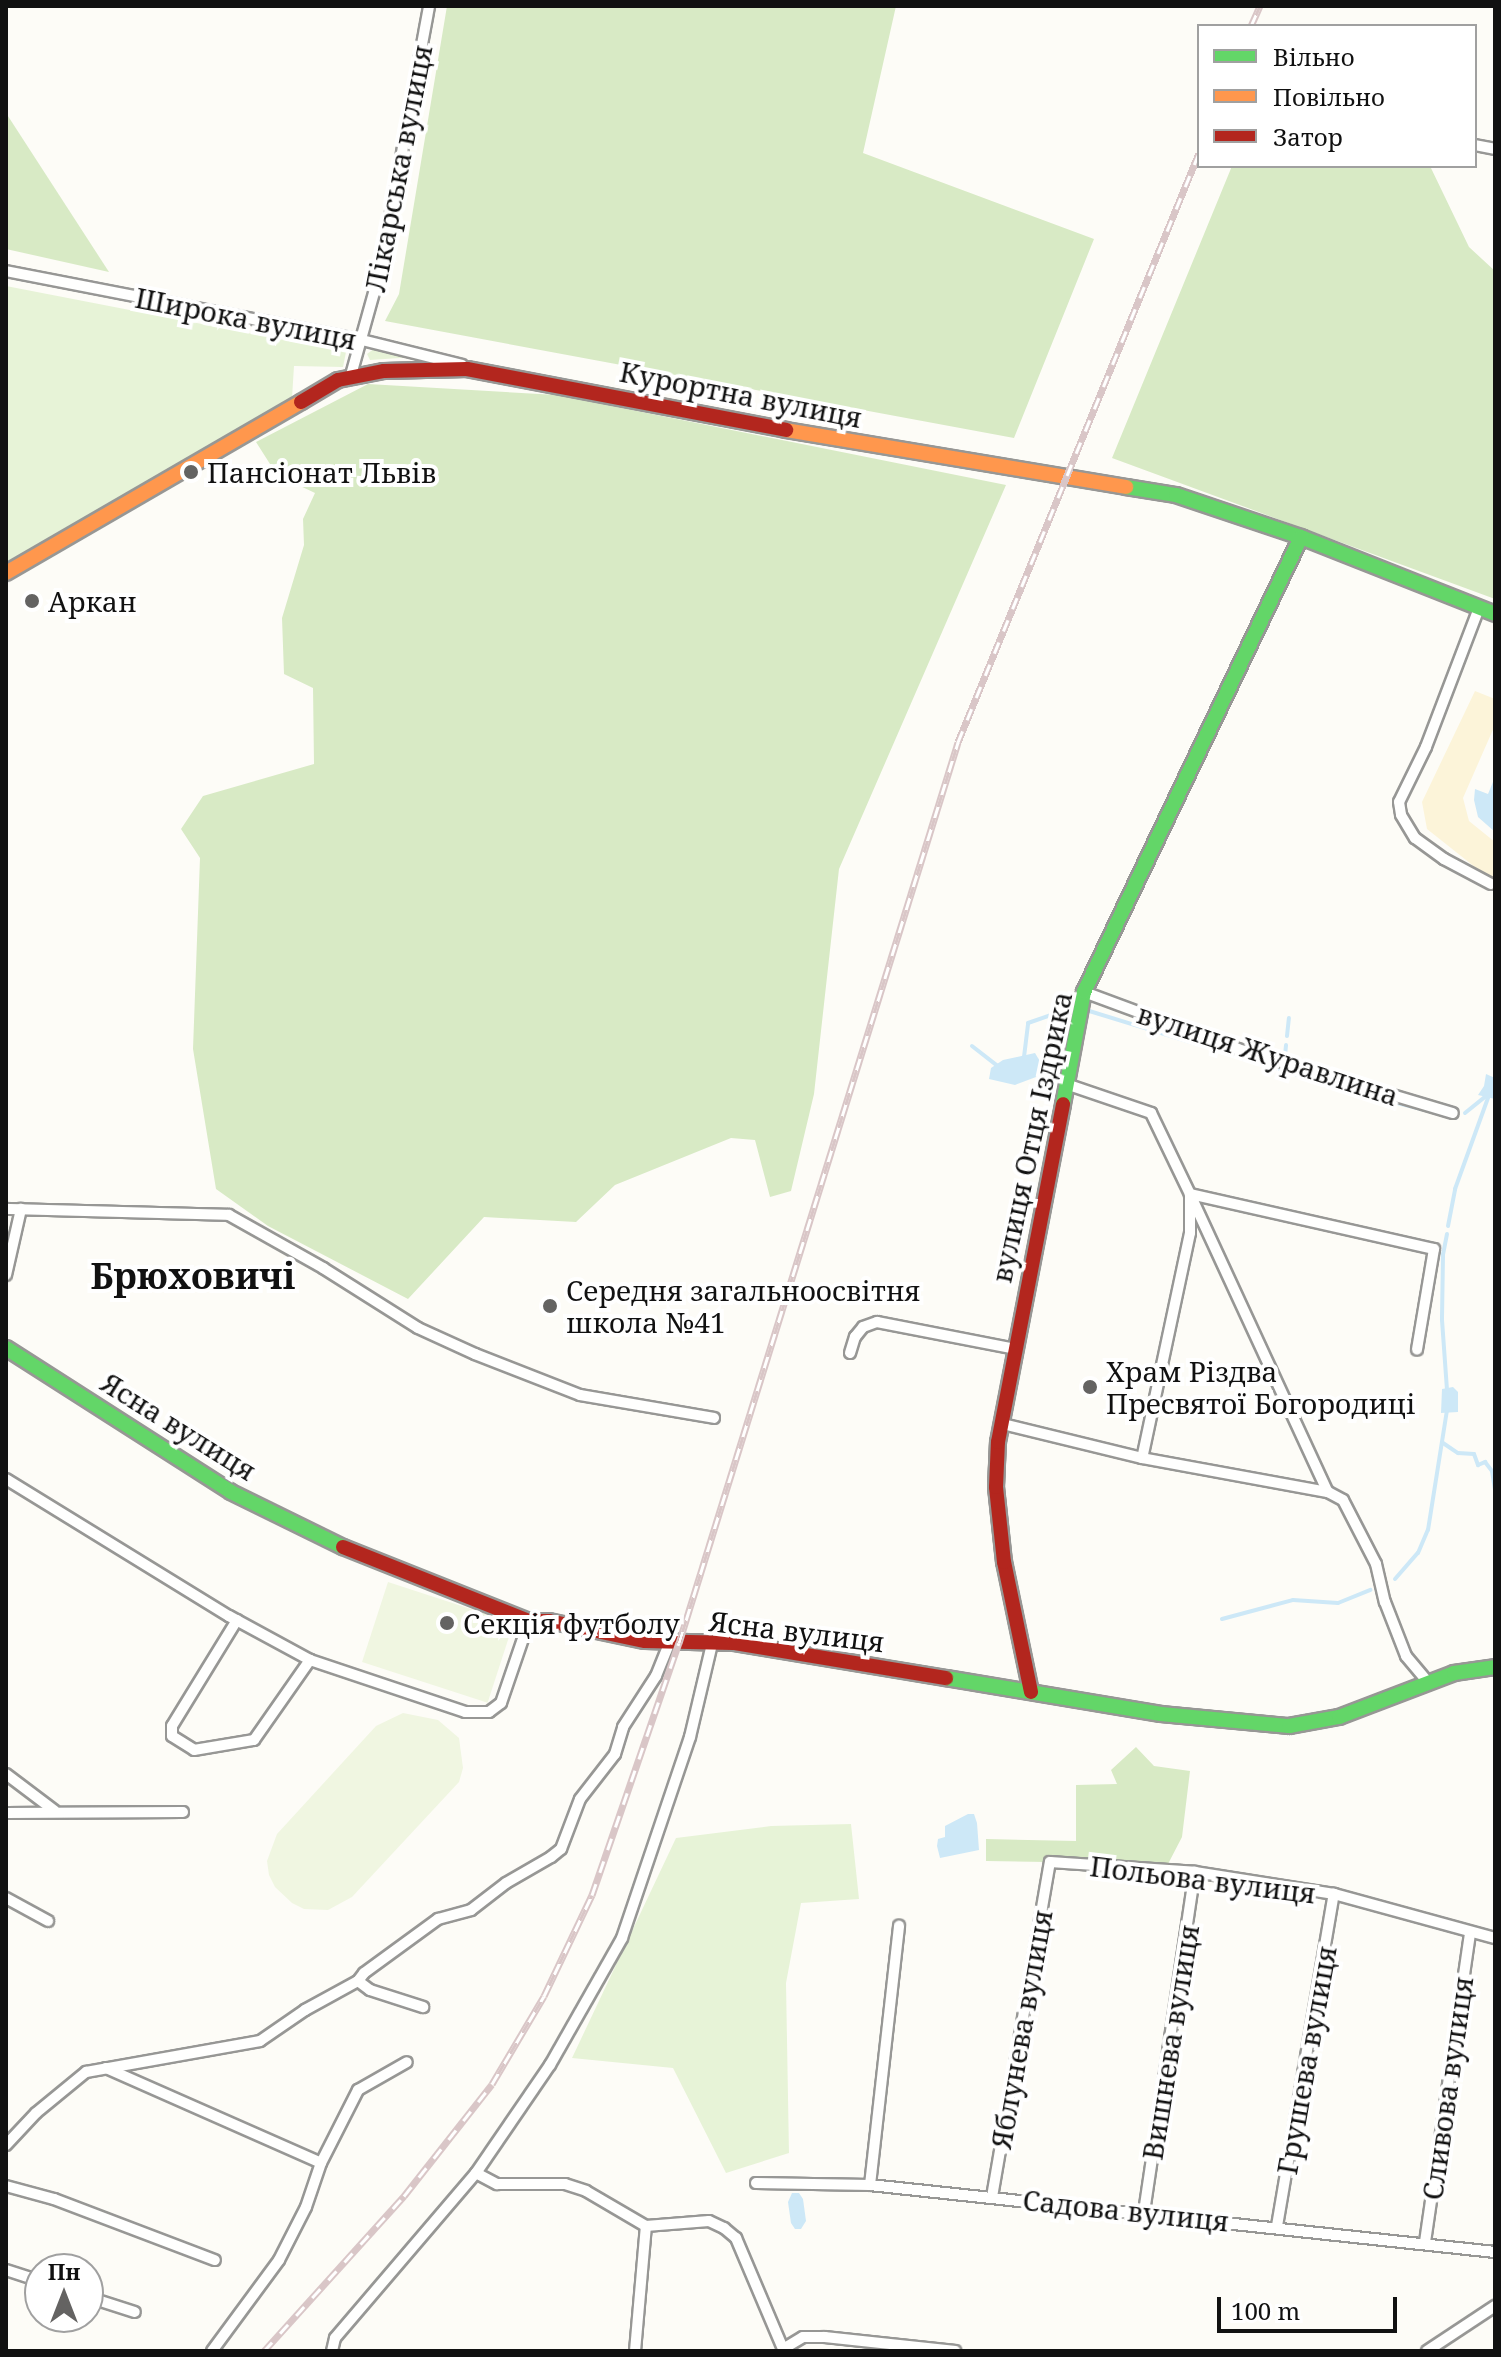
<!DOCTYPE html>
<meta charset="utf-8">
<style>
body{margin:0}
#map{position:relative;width:1501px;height:2357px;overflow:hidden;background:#fdfcf7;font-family:"Noto Serif",serif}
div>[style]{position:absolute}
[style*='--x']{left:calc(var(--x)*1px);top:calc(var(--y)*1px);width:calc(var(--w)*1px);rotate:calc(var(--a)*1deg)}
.green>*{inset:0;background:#e7f3d7}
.forest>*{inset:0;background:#d8eac5}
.sand>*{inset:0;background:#fcf4d9}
.pitch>*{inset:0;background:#f0f6e1;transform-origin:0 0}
.water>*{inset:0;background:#cde8f7}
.stream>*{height:4px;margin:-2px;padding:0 2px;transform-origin:2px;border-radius:2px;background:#cde8f7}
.roads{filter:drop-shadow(2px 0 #979795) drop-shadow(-2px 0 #979795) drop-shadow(0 2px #979795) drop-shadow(0 -2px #979795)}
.street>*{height:10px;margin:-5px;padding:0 5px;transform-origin:5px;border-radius:5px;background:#fffffe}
.fast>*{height:14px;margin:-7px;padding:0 7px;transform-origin:7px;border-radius:7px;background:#63d668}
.slow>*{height:14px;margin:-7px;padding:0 7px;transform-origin:7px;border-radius:7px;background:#ff974d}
.jam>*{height:14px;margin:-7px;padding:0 7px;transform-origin:7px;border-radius:7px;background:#b3261e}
.rail>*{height:7px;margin-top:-3.5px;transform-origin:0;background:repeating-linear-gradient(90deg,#fff 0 12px,#d9c6c7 0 24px);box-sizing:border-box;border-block:2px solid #d9c6c7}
.dots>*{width:22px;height:22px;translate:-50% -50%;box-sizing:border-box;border:4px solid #fff;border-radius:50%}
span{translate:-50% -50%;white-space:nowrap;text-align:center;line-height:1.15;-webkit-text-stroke:8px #fff;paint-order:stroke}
.street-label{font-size:28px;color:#111}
.poi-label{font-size:28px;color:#111}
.left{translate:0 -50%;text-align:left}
.district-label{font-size:36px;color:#111;font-weight:700}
.frame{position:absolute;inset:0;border:8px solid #111;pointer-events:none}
.legend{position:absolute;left:1197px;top:24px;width:280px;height:144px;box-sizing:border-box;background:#fff;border:2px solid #a0a0a0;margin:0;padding:10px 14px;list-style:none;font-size:24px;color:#111}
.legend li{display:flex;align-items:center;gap:16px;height:40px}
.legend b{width:40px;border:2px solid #a0a0a0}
.north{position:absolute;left:24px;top:2253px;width:80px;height:80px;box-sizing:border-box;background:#fff;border:2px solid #a0a0a0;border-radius:50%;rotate:0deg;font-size:22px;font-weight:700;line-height:32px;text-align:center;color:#111}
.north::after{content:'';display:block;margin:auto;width:28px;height:36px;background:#646362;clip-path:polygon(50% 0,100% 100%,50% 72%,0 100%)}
.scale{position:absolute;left:1217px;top:2297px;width:180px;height:36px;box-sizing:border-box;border:4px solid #111;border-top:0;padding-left:10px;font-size:24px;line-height:28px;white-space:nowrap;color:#111;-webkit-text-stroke:6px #fff;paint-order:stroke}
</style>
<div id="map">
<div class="green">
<i style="clip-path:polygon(6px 286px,346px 352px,343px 367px,294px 366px,292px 398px,6px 564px)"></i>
<i style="clip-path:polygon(375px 348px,415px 357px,370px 360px,367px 354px)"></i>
<i style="clip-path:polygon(851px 1824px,859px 1899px,801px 1903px,786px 1983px,789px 2153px,726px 2173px,673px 2068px,572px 2058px,676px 1838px,771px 1826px)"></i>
</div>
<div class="forest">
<i style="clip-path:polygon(447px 6px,896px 6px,863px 153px,1094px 239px,1014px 438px,385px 321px,399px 294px)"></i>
<i style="clip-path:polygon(6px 113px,109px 272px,6px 249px)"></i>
<i style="clip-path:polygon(1232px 166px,1430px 166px,1469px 247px,1495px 271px,1495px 599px,1112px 458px)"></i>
<i style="clip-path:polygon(368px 384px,557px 395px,1006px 485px,839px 869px,814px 1094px,791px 1191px,770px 1197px,755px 1140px,731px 1138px,615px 1185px,576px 1222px,484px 1217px,408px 1299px,268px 1226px,216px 1189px,193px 1049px,200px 858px,181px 829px,203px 796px,314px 764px,313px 688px,284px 674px,282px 618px,304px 545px,303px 519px,315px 493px,277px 475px,256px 442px)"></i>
<i style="clip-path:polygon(1136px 1747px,1154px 1766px,1190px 1771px,1182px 1837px,1168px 1864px,986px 1861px,986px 1839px,1076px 1841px,1076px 1785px,1117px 1784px,1111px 1770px)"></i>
</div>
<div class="sand">
<i style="clip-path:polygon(1475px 691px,1495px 699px,1495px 725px,1463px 798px,1469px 821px,1495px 842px,1495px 883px,1427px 829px,1422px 802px)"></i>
</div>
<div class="pitch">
<i style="left:388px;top:1582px;width:132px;height:84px;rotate:18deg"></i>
<i style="clip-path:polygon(403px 1713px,438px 1720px,459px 1738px,463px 1768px,459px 1782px,352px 1897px,328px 1910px,304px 1909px,292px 1903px,275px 1887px,269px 1875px,267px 1861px,277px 1834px,376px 1726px)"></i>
</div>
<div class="water">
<i style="clip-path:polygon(1495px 777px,1495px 832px,1478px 817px,1474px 800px,1475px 789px,1488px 794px)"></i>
<i style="clip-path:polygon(1035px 1053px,1041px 1063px,1036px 1077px,1015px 1085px,989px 1079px,991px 1068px,1003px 1060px)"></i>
<i style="clip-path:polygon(1486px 1074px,1495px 1078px,1495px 1099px,1478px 1095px,1484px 1086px)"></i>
<i style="clip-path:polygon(1453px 1387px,1458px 1392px,1458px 1412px,1441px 1413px,1442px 1389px)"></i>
<i style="clip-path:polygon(968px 1814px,974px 1814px,977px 1823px,979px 1850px,940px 1858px,937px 1846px,938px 1839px,945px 1837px,945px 1826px)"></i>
<i style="clip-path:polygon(792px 2193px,799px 2193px,803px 2199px,806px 2221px,801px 2229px,795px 2229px,791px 2223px,788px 2202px)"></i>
</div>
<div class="stream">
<i style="--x:1086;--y:1010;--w:276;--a:17.1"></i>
<i style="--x:1350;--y:1091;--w:109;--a:14.3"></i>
<i style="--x:1287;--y:1036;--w:18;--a:-84"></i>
<i style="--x:972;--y:1046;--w:34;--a:38"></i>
<i style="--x:1285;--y:1055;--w:10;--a:-84"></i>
<i style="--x:1024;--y:1057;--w:34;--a:-83"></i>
<i style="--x:1028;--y:1023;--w:49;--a:-19.2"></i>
<i style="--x:1465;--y:1113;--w:38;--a:-39"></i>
<i style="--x:1448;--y:1226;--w:38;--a:-79"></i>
<i style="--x:1455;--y:1189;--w:100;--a:-70.1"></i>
<i style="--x:1447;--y:1234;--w:21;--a:101"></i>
<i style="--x:1443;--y:1255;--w:65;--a:90.9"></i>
<i style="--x:1442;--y:1320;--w:69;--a:85.9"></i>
<i style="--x:1443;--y:1443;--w:18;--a:34"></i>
<i style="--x:1458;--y:1453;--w:16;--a:4"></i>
<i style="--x:1474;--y:1454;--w:12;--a:70"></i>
<i style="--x:1478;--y:1465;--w:8;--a:-23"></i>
<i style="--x:1485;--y:1462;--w:11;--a:52"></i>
<i style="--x:1492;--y:1471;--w:19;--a:81"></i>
<i style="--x:1395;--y:1579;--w:35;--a:-49"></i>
<i style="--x:1418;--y:1553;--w:25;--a:-67"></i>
<i style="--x:1428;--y:1530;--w:121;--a:-81"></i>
<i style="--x:1222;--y:1619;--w:73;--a:-15"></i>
<i style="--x:1293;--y:1600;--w:45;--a:3.8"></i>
<i style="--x:1338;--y:1603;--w:35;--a:-22"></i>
</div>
<div class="roads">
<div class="street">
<i style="--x:1475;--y:145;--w:20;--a:11"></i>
<i style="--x:6;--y:271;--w:363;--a:11"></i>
<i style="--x:362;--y:340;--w:103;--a:14"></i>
<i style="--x:351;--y:375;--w:108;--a:-74.4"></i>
<i style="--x:380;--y:271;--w:269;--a:-79.5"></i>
<i style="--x:1479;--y:608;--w:149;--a:110.9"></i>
<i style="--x:1426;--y:747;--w:61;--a:116.1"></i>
<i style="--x:1399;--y:802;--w:13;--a:81"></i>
<i style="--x:1401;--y:815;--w:27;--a:59"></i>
<i style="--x:1415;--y:838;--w:36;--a:36"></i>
<i style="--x:1444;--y:859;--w:53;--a:28"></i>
<i style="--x:1084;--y:992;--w:164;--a:20.3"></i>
<i style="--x:1238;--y:1049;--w:224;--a:16.6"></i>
<i style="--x:1066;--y:1084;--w:90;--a:18.8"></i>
<i style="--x:1151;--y:1113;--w:90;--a:64.3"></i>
<i style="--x:1190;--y:1194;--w:39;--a:90"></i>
<i style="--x:1190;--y:1233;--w:230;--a:102"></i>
<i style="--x:1190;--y:1194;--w:328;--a:65.2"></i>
<i style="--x:1328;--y:1492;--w:17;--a:28"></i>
<i style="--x:1343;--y:1500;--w:72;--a:62.7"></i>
<i style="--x:1376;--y:1564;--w:39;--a:77"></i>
<i style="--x:1385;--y:1602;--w:58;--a:68.7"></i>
<i style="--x:1406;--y:1656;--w:34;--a:50"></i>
<i style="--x:1190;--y:1194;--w:250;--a:12.7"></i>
<i style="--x:1434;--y:1249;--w:102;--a:99.6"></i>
<i style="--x:6;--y:1209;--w:223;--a:1.5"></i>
<i style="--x:229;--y:1215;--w:108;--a:29.4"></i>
<i style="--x:323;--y:1268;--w:112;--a:32.3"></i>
<i style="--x:418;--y:1328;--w:63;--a:24.5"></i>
<i style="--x:475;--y:1354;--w:113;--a:21.3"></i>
<i style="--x:580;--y:1395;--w:136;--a:9.7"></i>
<i style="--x:6;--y:1275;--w:68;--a:-77.2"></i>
<i style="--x:850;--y:1353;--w:17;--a:-73"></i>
<i style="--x:855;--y:1337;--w:13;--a:-51"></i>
<i style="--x:863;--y:1327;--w:15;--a:-20"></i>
<i style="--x:877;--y:1322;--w:142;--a:11"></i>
<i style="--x:1003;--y:1424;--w:143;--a:13.7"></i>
<i style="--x:1142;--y:1458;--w:189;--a:10.4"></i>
<i style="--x:6;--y:1479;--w:262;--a:31.6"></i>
<i style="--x:229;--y:1616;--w:92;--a:28.5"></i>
<i style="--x:310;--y:1660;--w:163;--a:18.5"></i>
<i style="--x:465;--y:1712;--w:24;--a:0"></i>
<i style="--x:489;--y:1712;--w:15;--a:-37"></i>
<i style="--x:501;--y:1703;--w:87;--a:-71.1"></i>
<i style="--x:237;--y:1620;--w:124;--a:121.5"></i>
<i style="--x:172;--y:1726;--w:10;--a:90"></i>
<i style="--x:172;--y:1736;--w:26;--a:32"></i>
<i style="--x:194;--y:1750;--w:61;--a:-9.5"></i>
<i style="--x:254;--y:1740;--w:98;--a:-55"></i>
<i style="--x:6;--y:1774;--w:61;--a:37.1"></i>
<i style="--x:6;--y:1813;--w:177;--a:-0.3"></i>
<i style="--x:6;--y:1898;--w:48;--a:28.7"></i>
<i style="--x:358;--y:1981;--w:15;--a:37"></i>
<i style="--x:370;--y:1990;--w:56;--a:17.8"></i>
<i style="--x:106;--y:2068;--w:235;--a:23.8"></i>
<i style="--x:6;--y:2145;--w:44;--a:-46.8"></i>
<i style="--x:36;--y:2113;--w:65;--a:-39.4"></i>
<i style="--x:86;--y:2072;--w:177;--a:-10.1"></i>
<i style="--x:260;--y:2041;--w:55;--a:-34.6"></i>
<i style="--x:305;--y:2010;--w:60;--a:-28.7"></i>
<i style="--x:358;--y:1981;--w:10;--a:-53"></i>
<i style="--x:364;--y:1973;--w:92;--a:-36.1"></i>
<i style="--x:438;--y:1919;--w:34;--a:-15"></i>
<i style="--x:471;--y:1910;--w:44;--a:-37.6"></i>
<i style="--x:506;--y:1883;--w:52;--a:-30"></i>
<i style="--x:551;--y:1857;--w:13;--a:-39"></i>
<i style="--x:561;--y:1849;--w:53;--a:-69.2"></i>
<i style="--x:580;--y:1799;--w:57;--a:-52.1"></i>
<i style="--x:615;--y:1754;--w:28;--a:-73"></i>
<i style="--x:623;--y:1727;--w:61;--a:-57.1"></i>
<i style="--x:656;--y:1676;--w:35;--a:-68"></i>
<i style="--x:476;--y:2173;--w:24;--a:28"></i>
<i style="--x:497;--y:2184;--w:68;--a:0"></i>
<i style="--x:565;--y:2184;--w:22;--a:18"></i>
<i style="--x:586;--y:2191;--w:69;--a:30.3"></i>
<i style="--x:646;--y:2226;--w:63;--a:-4.5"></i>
<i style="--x:709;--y:2221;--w:17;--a:25"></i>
<i style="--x:724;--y:2228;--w:16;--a:40"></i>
<i style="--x:736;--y:2238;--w:123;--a:67"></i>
<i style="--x:756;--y:2183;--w:114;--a:1"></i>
<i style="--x:870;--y:2185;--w:629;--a:6.12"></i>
<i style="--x:870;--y:2185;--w:261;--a:-83.6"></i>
<i style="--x:6;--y:2186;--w:50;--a:15.2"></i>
<i style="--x:54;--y:2199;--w:172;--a:20.8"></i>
<i style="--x:992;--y:2197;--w:340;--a:-80.2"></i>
<i style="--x:1050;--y:1862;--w:145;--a:3.9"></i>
<i style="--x:1195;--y:1872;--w:141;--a:9"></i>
<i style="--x:1334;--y:1894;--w:167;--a:15.3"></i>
<i style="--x:1144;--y:2212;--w:344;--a:-81.5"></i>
<i style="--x:1277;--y:2226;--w:337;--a:-80.3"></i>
<i style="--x:1425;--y:2242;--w:311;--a:-81.7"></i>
<i style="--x:6;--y:2270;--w:36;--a:18"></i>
<i style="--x:88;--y:2297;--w:49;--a:17.7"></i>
<i style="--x:783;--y:2349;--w:23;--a:-31"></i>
<i style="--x:803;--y:2337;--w:22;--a:0"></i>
<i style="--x:825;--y:2337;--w:131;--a:6.1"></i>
<i style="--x:212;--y:2351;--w:113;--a:-53.6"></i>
<i style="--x:279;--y:2260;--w:59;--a:-63"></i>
<i style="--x:306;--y:2207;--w:46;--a:-71.2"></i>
<i style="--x:321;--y:2163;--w:82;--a:-63.1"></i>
<i style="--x:358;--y:2090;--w:56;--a:-29.7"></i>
<i style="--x:332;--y:2351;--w:13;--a:-77"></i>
<i style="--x:335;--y:2338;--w:217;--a:-49.5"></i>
<i style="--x:476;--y:2173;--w:131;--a:-55.6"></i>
<i style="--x:550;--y:2065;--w:146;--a:-60.4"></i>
<i style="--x:622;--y:1938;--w:212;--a:-71.3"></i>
<i style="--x:690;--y:1737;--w:96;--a:-76.7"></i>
<i style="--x:635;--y:2351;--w:125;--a:-85"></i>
<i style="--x:1427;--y:2351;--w:82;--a:-33.5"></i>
</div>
<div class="fast">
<i style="--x:1126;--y:487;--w:51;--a:9.1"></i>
<i style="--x:1176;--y:495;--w:132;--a:18.6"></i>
<i style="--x:1301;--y:537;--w:209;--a:21.6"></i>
<i style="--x:1063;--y:1104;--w:114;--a:-79.4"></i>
<i style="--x:1084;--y:992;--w:504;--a:-64.5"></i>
<i style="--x:6;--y:1348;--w:267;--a:32.6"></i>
<i style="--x:231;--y:1492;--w:125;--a:26.2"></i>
<i style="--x:946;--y:1678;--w:218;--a:9.5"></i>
<i style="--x:1161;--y:1714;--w:129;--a:5.4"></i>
<i style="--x:1289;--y:1726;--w:51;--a:-10.2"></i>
<i style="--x:1339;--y:1717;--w:123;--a:-20.9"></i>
<i style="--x:1454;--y:1673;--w:41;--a:-8.3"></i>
</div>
<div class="slow">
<i style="--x:786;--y:430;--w:345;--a:9.5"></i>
<i style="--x:6;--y:573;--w:341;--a:-30.1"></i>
</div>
<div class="jam">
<i style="--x:301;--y:402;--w:43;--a:-30.7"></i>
<i style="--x:338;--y:380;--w:47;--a:-11.1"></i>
<i style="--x:384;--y:371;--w:83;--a:-1.4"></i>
<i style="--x:467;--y:369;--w:325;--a:10.8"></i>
<i style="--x:343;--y:1547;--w:200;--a:21.7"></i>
<i style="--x:529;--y:1621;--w:20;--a:0"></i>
<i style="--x:549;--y:1621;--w:98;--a:11.8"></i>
<i style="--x:645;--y:1641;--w:89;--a:1.3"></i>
<i style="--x:734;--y:1643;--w:215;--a:9.4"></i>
<i style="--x:1031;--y:1692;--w:133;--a:-101.7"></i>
<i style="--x:1004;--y:1562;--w:75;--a:-96.1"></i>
<i style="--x:996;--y:1487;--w:45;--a:-87.5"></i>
<i style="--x:998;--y:1442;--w:344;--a:-79.1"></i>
</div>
</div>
<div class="rail">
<i style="--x:1251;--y:26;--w:22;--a:-66"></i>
<i style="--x:264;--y:2351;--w:209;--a:-47.9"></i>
<i style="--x:404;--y:2196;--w:142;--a:-51.8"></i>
<i style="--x:492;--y:2084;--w:102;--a:-59.4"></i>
<i style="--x:544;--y:1996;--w:112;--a:-64.6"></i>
<i style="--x:592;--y:1895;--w:267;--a:-71"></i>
<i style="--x:679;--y:1643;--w:943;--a:-72.79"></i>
<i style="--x:958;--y:742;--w:636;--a:-67.75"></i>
</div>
<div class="dots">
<i style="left:191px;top:472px;background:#646362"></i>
<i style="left:32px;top:601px;background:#646362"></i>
<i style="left:550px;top:1306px;background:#646362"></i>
<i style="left:1090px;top:1387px;background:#646362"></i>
<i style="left:447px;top:1623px;background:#646362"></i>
</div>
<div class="street-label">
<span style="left:398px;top:168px;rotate:-79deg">Лікарська вулиця</span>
<span style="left:246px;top:318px;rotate:11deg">Широка вулиця</span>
<span style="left:741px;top:394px;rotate:11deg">Курортна вулиця</span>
<span style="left:1268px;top:1054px;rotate:18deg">вулиця Журавлина</span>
<span style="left:1031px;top:1137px;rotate:-78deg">вулиця Отця Іздрика</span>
<span style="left:179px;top:1426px;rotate:32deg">Ясна вулиця</span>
<span style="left:797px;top:1631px;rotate:7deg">Ясна вулиця</span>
<span style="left:1203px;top:1879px;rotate:7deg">Польова вулиця</span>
<span style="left:1021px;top:2029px;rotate:-80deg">Яблунева вулиця</span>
<span style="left:1170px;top:2042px;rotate:-81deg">Вишнева вулиця</span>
<span style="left:1306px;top:2060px;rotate:-80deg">Грушева вулиця</span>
<span style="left:1447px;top:2088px;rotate:-82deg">Сливова вулиця</span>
<span style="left:1126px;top:2210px;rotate:6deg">Садова вулиця</span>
</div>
<div class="poi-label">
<span class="left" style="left:207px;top:472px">Пансіонат Львів</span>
<span class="left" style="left:48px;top:601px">Аркан</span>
<span class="left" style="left:566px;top:1306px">Середня загальноосвітня<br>школа №41</span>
<span class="left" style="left:1106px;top:1387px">Храм Різдва<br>Пресвятої Богородиці</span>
<span class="left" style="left:463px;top:1623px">Секція футболу</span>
</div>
<div class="district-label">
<span style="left:193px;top:1276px">Брюховичі</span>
</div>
<div class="frame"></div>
<ul class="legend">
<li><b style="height:10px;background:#63d668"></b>Вільно</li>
<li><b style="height:10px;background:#ff974d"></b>Повільно</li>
<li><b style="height:10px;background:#b3261e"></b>Затор</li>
</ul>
<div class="north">Пн</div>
<div class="scale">100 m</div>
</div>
